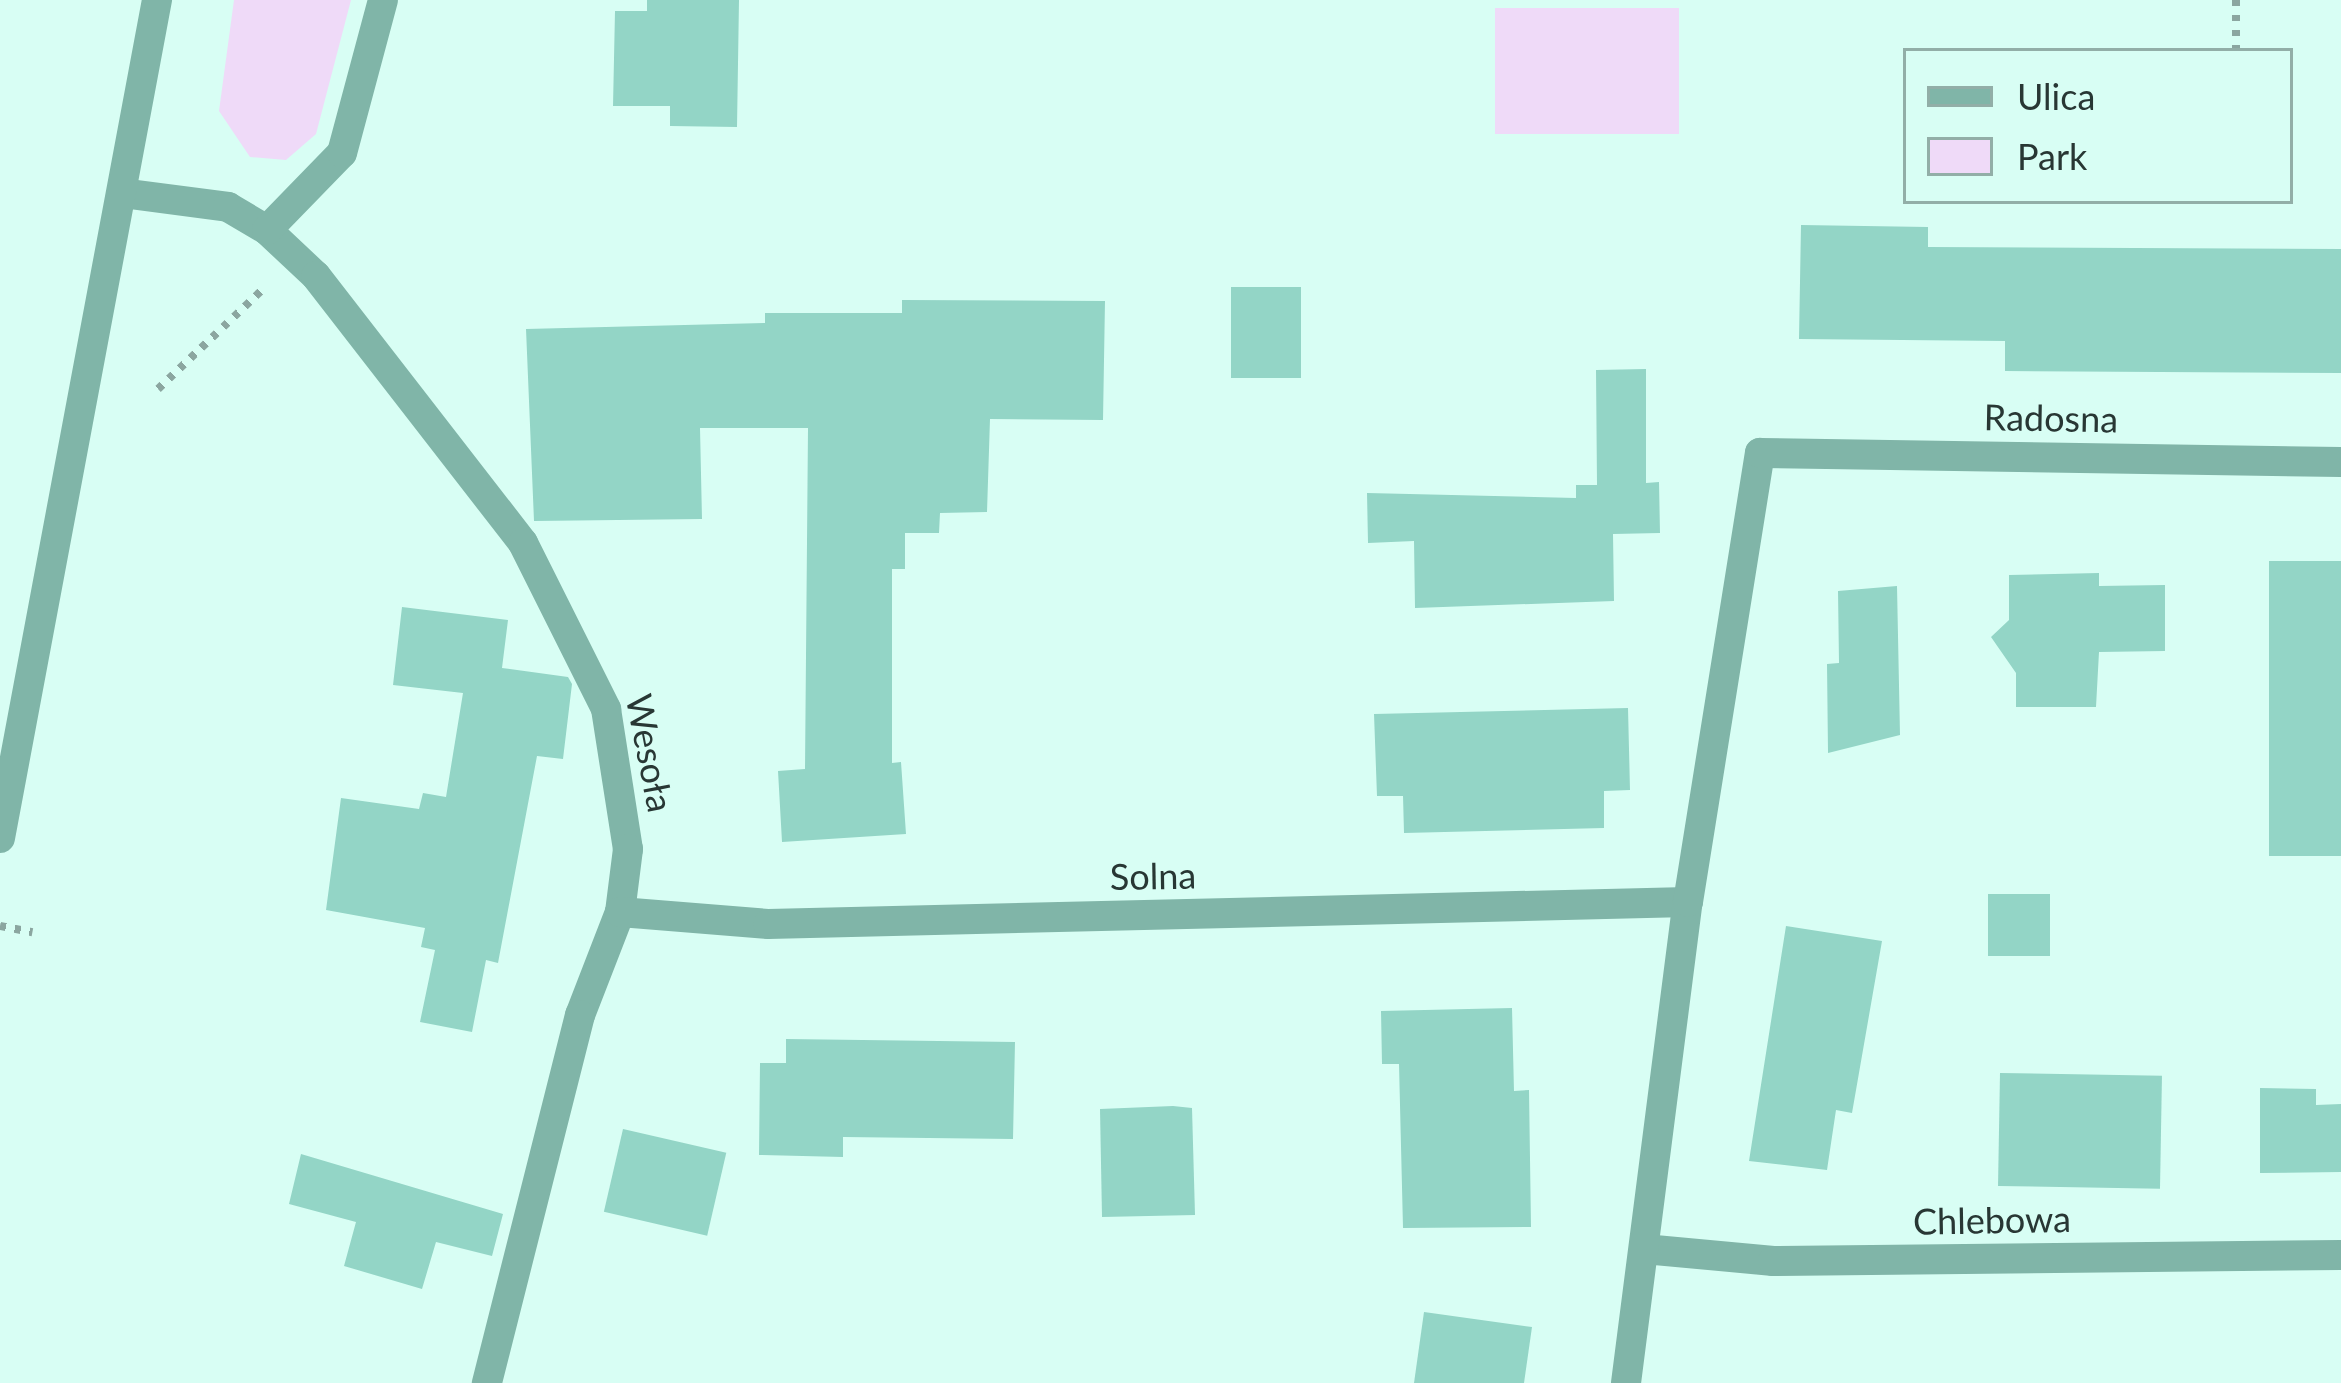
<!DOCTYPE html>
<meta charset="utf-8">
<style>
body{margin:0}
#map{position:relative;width:2341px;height:1383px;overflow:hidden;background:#d8fef4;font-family:Lato,sans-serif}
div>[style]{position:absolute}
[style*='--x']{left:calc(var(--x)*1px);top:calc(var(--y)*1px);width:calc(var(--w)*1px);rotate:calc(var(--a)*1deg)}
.green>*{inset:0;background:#efdaf8;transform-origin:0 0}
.building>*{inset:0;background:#93d5c6;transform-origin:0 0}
.path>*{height:8px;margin-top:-4px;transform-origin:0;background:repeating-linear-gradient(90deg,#8ba6a0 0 6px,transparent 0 15px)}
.minor>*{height:30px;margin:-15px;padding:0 15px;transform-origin:15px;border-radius:15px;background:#80b5a8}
span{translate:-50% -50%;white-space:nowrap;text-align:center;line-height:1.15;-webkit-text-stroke:10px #d8fef4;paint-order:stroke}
.street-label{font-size:36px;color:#283734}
.legend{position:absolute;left:1903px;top:48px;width:390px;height:156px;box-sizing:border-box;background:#d8fef4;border:3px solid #92aea7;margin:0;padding:15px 21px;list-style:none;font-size:36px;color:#283734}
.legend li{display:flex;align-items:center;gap:24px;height:60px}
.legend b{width:60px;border:3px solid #92aea7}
</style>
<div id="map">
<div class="green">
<i style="clip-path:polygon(234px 0,351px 0,316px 134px,286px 160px,250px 157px,219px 111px)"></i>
<i style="left:1679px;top:8px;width:126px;height:184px;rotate:90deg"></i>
</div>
<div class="building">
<i style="clip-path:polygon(647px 0,739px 0,737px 127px,670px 126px,670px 106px,613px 106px,615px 11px,647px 11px)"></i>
<i style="clip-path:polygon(1801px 225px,1928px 227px,1928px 247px,2341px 249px,2341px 373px,2005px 371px,2005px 341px,1799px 339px)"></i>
<i style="left:1231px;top:287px;width:70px;height:91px"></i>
<i style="clip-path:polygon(902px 300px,1105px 301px,1103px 420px,990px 419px,987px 512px,940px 513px,939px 533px,905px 533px,905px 569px,892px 569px,892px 763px,901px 762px,906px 834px,782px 842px,778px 771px,805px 769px,808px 428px,700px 428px,702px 519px,534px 521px,526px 329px,765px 323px,765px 313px,902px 313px)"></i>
<i style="clip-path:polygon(1646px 369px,1646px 483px,1659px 482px,1660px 533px,1613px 534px,1614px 601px,1415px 608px,1414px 541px,1368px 543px,1367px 493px,1576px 498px,1576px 485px,1597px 485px,1596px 370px)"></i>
<i style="left:2269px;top:561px;width:72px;height:295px"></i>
<i style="clip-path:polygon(2099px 573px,2099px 586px,2165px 585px,2165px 651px,2099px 652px,2096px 707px,2016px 707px,2016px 673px,1991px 637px,2009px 620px,2009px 575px)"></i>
<i style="clip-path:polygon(1897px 586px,1900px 735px,1828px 753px,1827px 664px,1839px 663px,1838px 591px)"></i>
<i style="clip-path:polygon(402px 607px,508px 620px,502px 668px,568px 677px,572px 684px,563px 759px,537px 756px,498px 963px,486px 960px,472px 1032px,420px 1022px,435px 950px,421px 947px,425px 928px,326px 910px,341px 798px,419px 809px,423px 793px,446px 797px,463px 693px,393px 685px)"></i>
<i style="clip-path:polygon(1628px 708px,1630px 790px,1604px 791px,1604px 828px,1404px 833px,1403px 796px,1377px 796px,1374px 714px)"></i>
<i style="left:1988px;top:894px;width:62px;height:62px"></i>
<i style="clip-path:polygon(1786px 926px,1882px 941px,1852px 1113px,1836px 1110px,1827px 1170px,1749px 1161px)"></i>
<i style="clip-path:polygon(1512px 1008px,1514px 1091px,1529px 1090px,1531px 1227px,1403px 1228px,1399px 1064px,1382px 1064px,1381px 1011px)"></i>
<i style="clip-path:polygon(786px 1039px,1015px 1042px,1013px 1139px,843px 1137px,843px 1157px,759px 1155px,760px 1063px,786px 1063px)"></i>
<i style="left:2000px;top:1073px;width:162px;height:113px;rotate:1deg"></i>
<i style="clip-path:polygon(2260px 1088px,2316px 1089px,2316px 1105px,2341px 1104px,2341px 1172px,2260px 1173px)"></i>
<i style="clip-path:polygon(1173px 1106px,1192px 1108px,1195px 1215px,1102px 1217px,1100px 1109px)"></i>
<i style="left:623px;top:1129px;width:106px;height:85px;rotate:13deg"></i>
<i style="clip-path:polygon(301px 1154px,503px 1214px,492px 1256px,436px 1242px,422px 1289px,344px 1266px,356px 1222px,289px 1204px)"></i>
<i style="clip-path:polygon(1424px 1312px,1532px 1327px,1524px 1383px,1414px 1383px)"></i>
</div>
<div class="path">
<i style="--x:2236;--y:0;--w:51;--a:90"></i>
<i style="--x:158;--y:389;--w:142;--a:-43.6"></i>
<i style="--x:0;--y:926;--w:33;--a:11"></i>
</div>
<div class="minor">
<i style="--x:122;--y:193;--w:107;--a:7.5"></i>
<i style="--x:228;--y:207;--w:45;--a:30.5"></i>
<i style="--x:267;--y:230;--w:67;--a:43.2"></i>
<i style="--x:316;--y:276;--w:338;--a:52.2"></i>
<i style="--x:523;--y:543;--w:186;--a:63.4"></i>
<i style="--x:606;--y:709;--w:142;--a:81.1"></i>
<i style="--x:628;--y:849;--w:64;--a:97.2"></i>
<i style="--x:620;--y:912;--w:110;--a:111.2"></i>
<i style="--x:580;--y:1015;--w:380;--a:104.2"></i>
<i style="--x:267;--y:230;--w:107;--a:-45.8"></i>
<i style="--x:342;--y:153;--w:158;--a:-75"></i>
<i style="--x:0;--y:838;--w:853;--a:-79.39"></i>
<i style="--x:620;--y:912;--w:148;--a:4.6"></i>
<i style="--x:768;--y:924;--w:920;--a:-1.37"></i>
<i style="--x:1644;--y:1249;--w:130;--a:5.3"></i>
<i style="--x:1773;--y:1261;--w:568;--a:-0.61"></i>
<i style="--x:1626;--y:1383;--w:485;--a:-82.7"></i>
<i style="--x:1688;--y:902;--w:455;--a:-80.9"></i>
<i style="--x:1760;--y:453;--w:581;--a:0.89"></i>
</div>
<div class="street-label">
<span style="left:2051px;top:418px;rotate:1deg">Radosna</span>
<span style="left:650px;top:753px;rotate:79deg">Wesoła</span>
<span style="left:1153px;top:876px;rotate:-1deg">Solna</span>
<span style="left:1992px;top:1220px;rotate:-1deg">Chlebowa</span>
</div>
<ul class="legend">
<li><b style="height:15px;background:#80b5a8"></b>Ulica</li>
<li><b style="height:33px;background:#efdaf8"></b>Park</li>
</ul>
</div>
